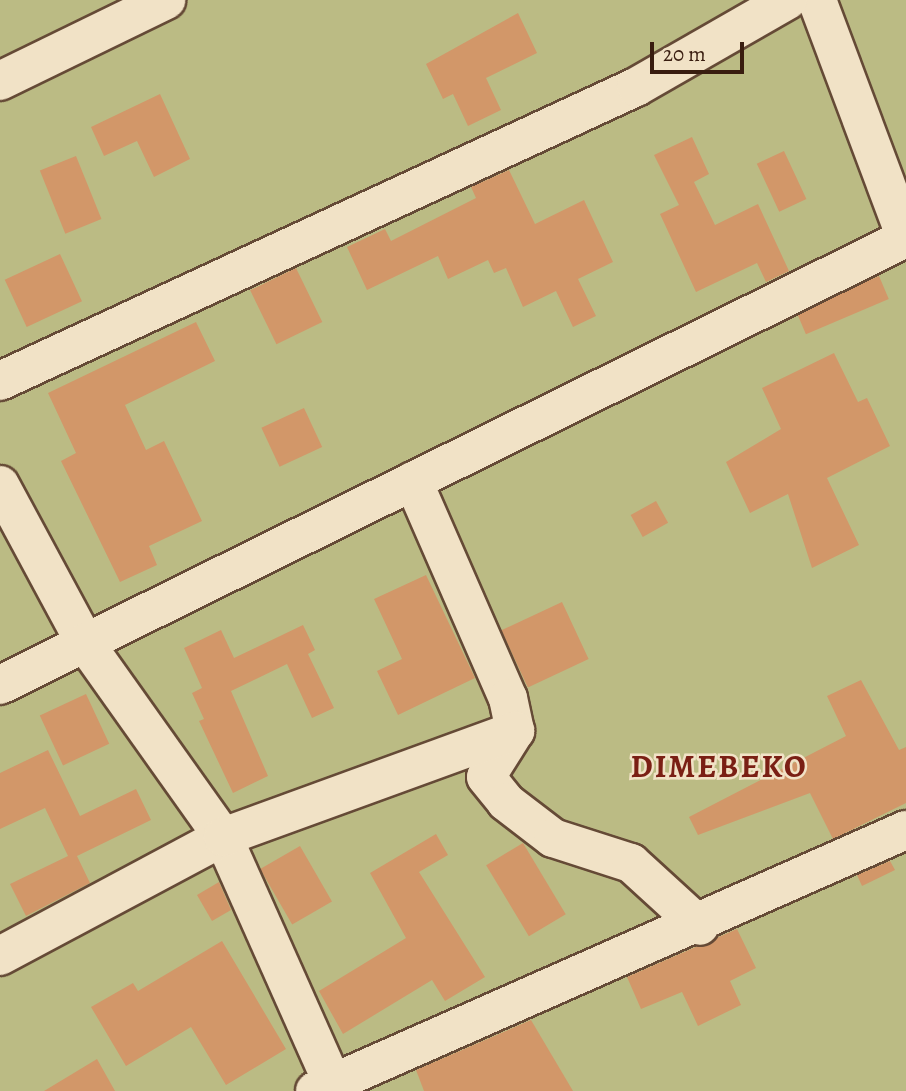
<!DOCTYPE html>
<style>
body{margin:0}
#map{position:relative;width:906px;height:1091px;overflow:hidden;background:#e9d2a7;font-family:Alegreya,serif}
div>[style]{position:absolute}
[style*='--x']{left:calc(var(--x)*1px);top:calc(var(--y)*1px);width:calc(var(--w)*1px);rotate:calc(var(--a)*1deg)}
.green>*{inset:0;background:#bbbb84;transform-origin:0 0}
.building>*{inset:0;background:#d29769;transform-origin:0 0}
.roads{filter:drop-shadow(2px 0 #654a36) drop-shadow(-2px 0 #654a36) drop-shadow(0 2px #654a36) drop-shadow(0 -2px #654a36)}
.minor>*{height:38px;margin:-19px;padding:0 19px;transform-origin:19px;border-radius:19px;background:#f1e2c6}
span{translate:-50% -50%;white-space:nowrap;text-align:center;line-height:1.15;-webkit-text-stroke:5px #f1e2c6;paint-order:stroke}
.district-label{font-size:32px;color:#7a1f14;font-weight:700;letter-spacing:2px}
.scale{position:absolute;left:650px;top:42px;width:94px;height:32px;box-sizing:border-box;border:4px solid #391d10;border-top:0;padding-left:9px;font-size:21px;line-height:24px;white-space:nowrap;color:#391d10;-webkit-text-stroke:5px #f1e2c6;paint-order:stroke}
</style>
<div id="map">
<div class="green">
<i style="left:0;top:0;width:906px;height:1091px"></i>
</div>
<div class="building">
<i style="clip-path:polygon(518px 13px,537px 53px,486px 78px,501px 110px,468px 126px,453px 94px,443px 99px,426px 64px)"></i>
<i style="clip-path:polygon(160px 94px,190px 159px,154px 177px,137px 141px,104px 156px,91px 127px)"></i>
<i style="clip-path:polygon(692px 137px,709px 174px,694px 182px,715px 225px,758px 204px,789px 271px,766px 282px,757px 263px,696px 292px,660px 214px,679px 205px,654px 155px)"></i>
<i style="left:784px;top:151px;width:53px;height:30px;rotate:65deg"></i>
<i style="left:76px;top:156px;width:68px;height:39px;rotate:68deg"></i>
<i style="clip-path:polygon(509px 170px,535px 224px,584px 200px,613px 262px,578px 279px,596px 316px,573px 327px,556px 291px,523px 307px,506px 268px,494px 273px,488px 260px,448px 279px,438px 256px,367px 290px,347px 247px,385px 229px,391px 241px,476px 198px,471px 187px)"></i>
<i style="left:60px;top:254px;width:52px;height:61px;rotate:65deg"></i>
<i style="left:296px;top:268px;width:60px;height:51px;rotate:64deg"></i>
<i style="left:879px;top:276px;width:25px;height:90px;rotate:67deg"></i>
<i style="clip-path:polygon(196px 322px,215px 361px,125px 405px,146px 450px,164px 441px,202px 521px,149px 546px,157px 565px,120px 582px,61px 461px,76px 453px,48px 393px)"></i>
<i style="clip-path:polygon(834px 353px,858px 402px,867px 398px,890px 446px,827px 478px,859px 545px,812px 568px,788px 494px,750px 513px,726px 462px,781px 429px,762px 388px)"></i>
<i style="left:304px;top:408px;width:43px;height:47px;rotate:65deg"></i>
<i style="left:656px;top:501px;width:25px;height:29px;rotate:61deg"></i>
<i style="clip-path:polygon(426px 575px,475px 678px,398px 715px,377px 671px,402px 659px,374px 599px)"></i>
<i style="left:562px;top:602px;width:63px;height:67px;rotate:65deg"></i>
<i style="clip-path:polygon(303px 625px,315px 650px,308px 654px,334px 708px,312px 718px,287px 664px,231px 691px,268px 776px,233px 793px,199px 721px,204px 719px,192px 693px,202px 688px,184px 648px,221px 630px,234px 658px)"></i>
<i style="clip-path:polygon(861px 680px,899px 750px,906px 747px,906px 803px,833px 839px,810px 793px,698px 835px,689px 817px,846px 736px,827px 696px)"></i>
<i style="left:86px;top:694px;width:55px;height:51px;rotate:65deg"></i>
<i style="clip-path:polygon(48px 750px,80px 816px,136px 789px,151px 820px,77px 856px,90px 883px,26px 916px,10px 884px,68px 856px,45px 808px,0 829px,0 773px)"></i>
<i style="clip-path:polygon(436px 834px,448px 855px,419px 872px,485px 977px,445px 1001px,432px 980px,343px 1034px,319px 991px,406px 938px,370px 873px)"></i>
<i style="left:523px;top:843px;width:83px;height:43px;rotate:59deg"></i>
<i style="left:300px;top:846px;width:64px;height:46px;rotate:60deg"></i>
<i style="clip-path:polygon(890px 861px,895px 870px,862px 886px,857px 875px)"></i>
<i style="clip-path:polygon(219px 882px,231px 910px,212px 921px,197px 895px)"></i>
<i style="clip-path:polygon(737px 929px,756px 968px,730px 981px,741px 1005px,698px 1026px,682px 992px,641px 1009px,627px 977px)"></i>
<i style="clip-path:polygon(222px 941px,286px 1049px,226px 1085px,191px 1027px,126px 1066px,91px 1007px,133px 983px,138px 991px)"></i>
<i style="clip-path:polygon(531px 1020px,573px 1091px,424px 1091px,416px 1070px)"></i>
<i style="clip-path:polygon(97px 1059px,115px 1091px,44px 1091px)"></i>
</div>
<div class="roads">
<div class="minor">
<i style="--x:817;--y:0;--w:254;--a:69.5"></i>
<i style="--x:0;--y:81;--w:185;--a:-26"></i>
<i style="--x:0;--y:381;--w:701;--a:-24.81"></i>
<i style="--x:636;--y:87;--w:175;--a:-29.8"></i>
<i style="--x:413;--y:481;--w:237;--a:66.4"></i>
<i style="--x:508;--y:698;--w:34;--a:78"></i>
<i style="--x:515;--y:731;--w:54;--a:122.2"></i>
<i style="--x:486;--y:777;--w:32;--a:51"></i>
<i style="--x:506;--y:802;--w:59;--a:37.5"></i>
<i style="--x:553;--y:838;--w:82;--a:17.8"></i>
<i style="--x:631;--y:863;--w:93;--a:42.4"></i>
<i style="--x:0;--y:485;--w:179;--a:61.7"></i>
<i style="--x:85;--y:643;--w:238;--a:54.6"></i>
<i style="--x:223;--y:837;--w:278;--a:66"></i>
<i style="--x:0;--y:685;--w:1010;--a:-26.26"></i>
<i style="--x:0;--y:956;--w:253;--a:-28.1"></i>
<i style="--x:223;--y:837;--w:311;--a:-20"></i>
<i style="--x:315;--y:1091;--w:646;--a:-23.83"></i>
</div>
</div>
<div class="district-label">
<span style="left:719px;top:766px">DIMEBEKO</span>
</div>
<div class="scale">20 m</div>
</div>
